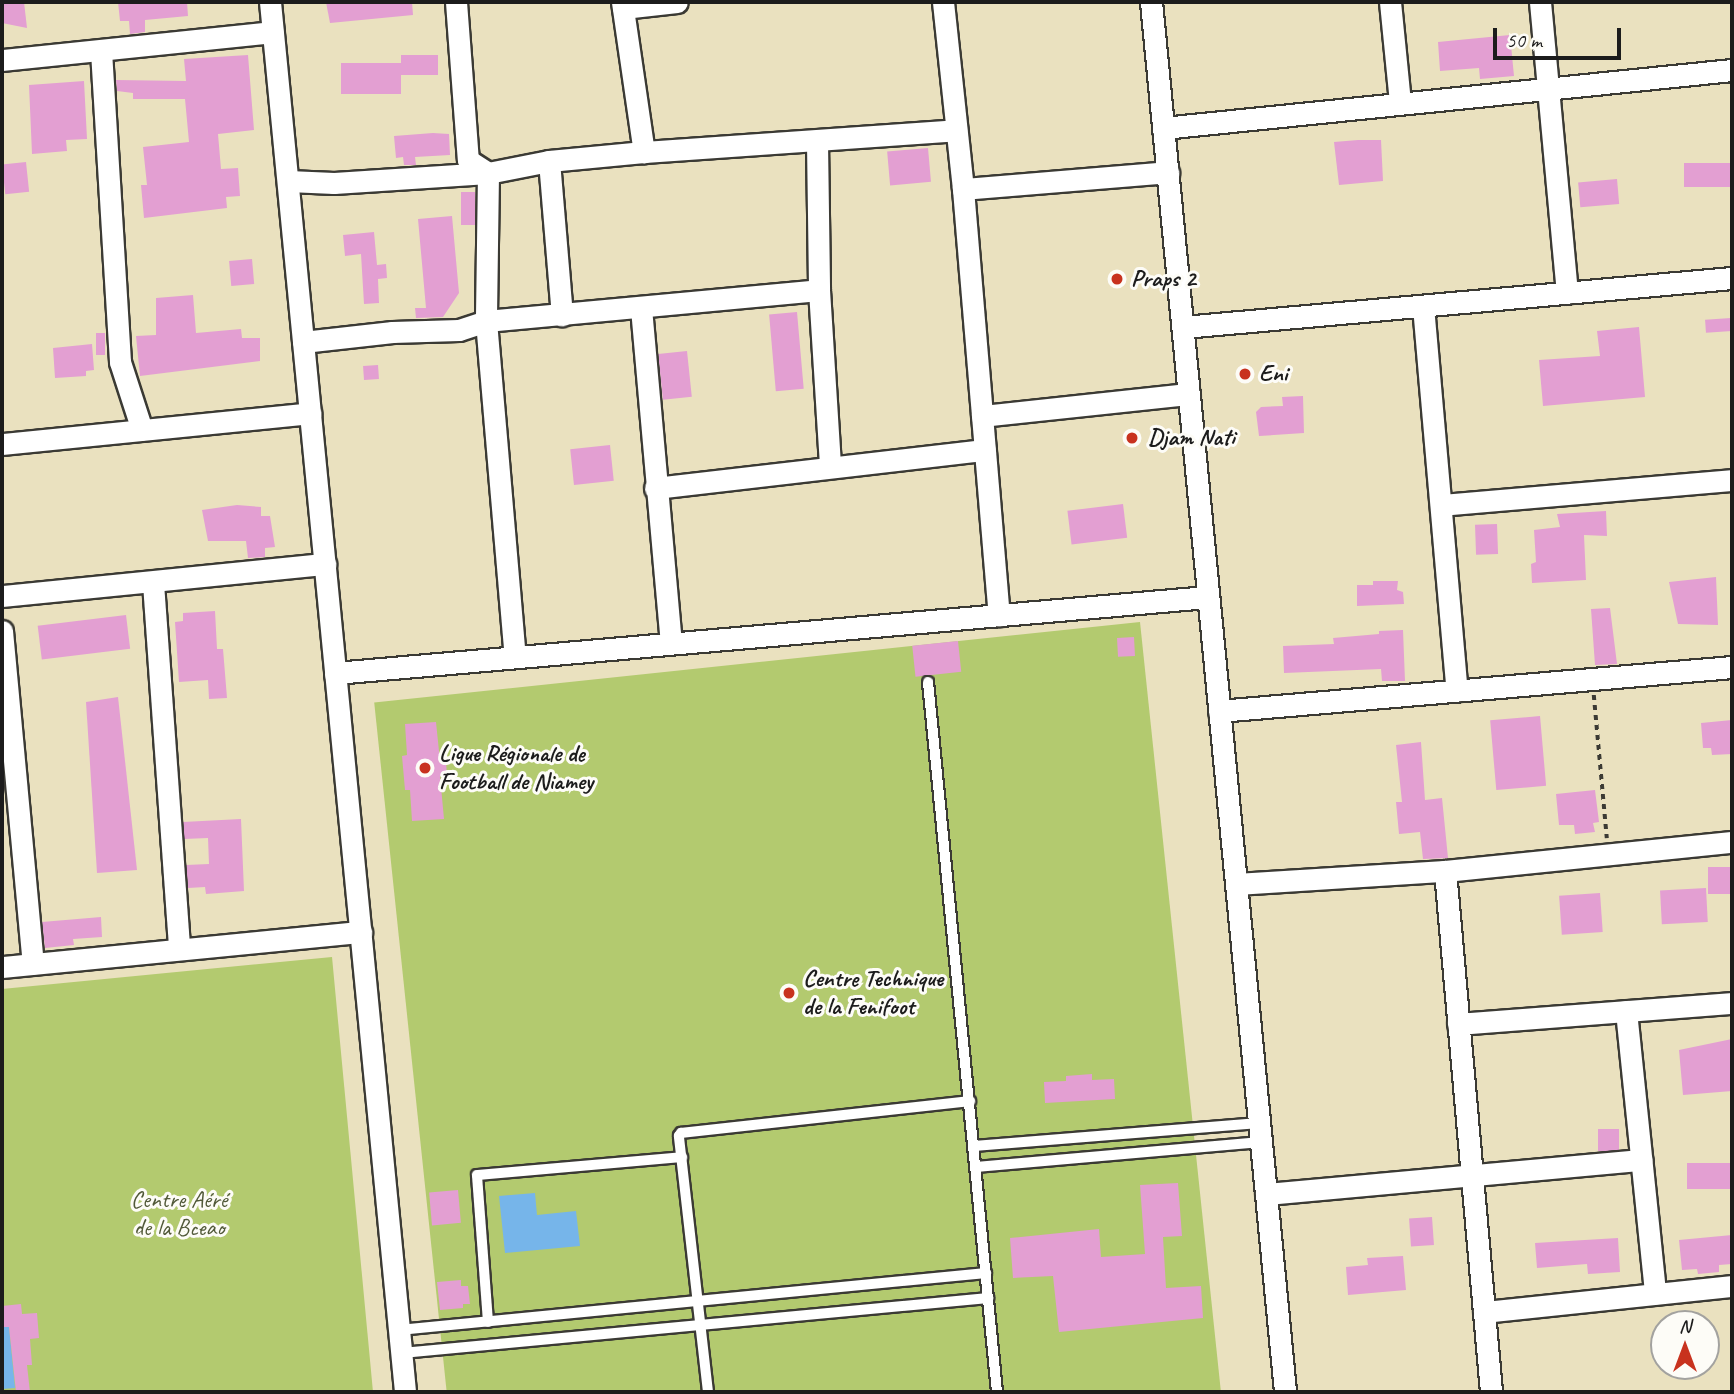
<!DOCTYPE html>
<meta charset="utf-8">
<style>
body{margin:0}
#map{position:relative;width:1734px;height:1394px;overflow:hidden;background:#eae1bf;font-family:Caveat,sans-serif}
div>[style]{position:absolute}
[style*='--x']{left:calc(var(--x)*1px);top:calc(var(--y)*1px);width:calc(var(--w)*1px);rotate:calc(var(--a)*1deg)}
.green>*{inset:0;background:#b3ca6f;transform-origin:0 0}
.water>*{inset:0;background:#76b5ea}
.building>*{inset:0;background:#e39fd2;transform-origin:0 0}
.path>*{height:3.5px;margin-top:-1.75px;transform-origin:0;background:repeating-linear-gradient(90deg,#3b3a34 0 5px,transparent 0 10px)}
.roads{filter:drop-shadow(2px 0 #3b3a34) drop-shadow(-2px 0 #3b3a34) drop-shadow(0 2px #3b3a34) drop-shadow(0 -2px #3b3a34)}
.lane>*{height:10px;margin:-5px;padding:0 5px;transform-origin:5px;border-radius:5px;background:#fff}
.street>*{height:21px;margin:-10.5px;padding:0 10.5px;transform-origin:10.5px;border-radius:10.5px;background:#fff}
.dots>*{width:19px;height:19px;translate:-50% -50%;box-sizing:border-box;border:4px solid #fdfcf7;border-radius:50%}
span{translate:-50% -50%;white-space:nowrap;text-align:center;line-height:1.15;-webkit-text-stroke:6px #fdfcf7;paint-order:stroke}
.poi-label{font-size:24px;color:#1c1c1c;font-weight:700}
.left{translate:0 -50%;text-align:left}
.park-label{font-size:24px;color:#515939}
.frame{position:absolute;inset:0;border:4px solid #1c1c1c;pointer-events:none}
.north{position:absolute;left:1650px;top:1310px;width:70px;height:70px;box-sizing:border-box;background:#fdfcf7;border:2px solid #a3a29f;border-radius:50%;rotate:0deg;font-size:19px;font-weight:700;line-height:28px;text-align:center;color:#1c1c1c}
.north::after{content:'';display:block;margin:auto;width:24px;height:32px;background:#c8321e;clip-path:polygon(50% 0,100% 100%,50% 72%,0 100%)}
.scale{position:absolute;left:1493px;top:28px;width:128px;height:32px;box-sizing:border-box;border:4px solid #1c1c1c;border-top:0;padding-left:9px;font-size:21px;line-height:24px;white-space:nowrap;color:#1c1c1c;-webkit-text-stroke:5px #fdfcf7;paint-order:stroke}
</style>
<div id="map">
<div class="green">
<i style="left:1140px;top:622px;width:774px;height:770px;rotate:84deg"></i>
<i style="clip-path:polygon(332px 957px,373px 1392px,2px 1392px,2px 989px)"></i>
</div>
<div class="water">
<i style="clip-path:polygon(535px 1193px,537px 1215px,576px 1211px,580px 1246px,505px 1253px,499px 1196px)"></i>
<i style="clip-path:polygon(2px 1327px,9px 1327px,15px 1388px,2px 1389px)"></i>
</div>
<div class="building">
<i style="clip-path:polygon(2px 2px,24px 2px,27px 28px,2px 23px)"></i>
<i style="clip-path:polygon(118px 2px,187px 2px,188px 16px,145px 20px,145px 32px,130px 34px,129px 21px,120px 21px)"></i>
<i style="clip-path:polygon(326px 2px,412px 2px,413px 15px,330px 23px)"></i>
<i style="clip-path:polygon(1510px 35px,1514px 76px,1480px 79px,1479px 68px,1440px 71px,1438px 42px)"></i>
<i style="clip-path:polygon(248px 55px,254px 130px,218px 134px,221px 169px,238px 168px,240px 196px,226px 197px,227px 208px,144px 218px,141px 185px,147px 185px,143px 147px,189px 142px,185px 99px,133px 99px,133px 93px,117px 91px,116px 80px,186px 81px,184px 59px)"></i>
<i style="left:401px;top:55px;width:37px;height:20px"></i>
<i style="left:401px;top:63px;width:31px;height:60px;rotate:90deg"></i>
<i style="clip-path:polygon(84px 81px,87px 139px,66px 140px,67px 151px,32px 154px,29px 85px)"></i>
<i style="clip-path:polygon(433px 133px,449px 134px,450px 155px,415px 157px,416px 165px,404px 165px,403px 157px,396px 158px,394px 136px)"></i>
<i style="clip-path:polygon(1358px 140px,1381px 140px,1383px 181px,1339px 185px,1334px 142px)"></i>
<i style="left:928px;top:148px;width:34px;height:41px;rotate:85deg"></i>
<i style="left:26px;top:162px;width:30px;height:24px;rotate:84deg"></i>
<i style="left:1732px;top:163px;width:24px;height:48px;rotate:90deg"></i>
<i style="left:1617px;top:179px;width:25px;height:39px;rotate:85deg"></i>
<i style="left:461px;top:192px;width:14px;height:33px"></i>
<i style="clip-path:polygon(452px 216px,459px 293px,443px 317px,416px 318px,415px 308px,426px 308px,418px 219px)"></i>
<i style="clip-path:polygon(374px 232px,377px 265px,386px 264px,387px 278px,378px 279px,379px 303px,364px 304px,361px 254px,345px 256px,343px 235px)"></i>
<i style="left:252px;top:259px;width:25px;height:23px;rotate:85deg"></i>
<i style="clip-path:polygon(193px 295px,196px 333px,241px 329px,242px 338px,260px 338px,260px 361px,140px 376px,136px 336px,156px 335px,156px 298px)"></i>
<i style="left:797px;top:312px;width:77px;height:28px;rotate:85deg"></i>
<i style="left:1731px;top:318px;width:13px;height:26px;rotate:86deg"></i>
<i style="clip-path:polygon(1639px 327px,1645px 397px,1543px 406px,1539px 360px,1600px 356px,1597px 331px)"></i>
<i style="left:96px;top:333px;width:9px;height:22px"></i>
<i style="clip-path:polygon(92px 344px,94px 370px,86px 371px,86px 376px,55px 378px,53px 348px)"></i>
<i style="left:687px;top:351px;width:46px;height:29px;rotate:84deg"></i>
<i style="left:378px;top:365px;width:14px;height:15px;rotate:86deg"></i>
<i style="clip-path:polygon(1303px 396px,1304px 433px,1259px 436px,1256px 412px,1261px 407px,1283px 406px,1282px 397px)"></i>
<i style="left:610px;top:445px;width:36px;height:40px;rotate:84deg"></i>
<i style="left:1123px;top:504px;width:34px;height:56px;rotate:83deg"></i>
<i style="clip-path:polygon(237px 505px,261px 507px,261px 516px,270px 516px,275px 547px,265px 548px,265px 557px,248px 558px,246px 541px,208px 541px,202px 510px)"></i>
<i style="clip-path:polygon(1606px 511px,1607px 536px,1584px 535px,1586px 580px,1532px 583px,1531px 564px,1536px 562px,1534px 530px,1560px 527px,1557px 514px)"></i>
<i style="left:1497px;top:524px;width:30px;height:22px;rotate:88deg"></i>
<i style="clip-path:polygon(1716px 577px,1718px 625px,1678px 624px,1669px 582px)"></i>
<i style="clip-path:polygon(1373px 581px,1398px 581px,1397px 590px,1403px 592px,1404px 604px,1357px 606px,1357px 585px,1373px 585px)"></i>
<i style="clip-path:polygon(1610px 608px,1617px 664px,1595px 665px,1591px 609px)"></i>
<i style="clip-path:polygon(215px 611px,217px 649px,223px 649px,227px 698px,209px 699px,208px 680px,179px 682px,175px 622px,183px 621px,183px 613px)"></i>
<i style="left:126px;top:615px;width:34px;height:89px;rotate:83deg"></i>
<i style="clip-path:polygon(1403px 630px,1405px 681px,1382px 681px,1381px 669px,1284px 673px,1283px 646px,1334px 644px,1333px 638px,1379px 634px,1379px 631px)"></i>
<i style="left:1134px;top:637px;width:19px;height:17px;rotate:87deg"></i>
<i style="left:958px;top:641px;width:31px;height:46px;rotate:84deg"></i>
<i style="clip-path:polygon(118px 697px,137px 870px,97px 873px,86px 702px)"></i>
<i style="left:1540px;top:716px;width:70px;height:50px;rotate:85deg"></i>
<i style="clip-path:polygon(1732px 720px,1732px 754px,1712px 755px,1711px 748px,1703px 748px,1701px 723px)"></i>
<i style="clip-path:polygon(436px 722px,440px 761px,446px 761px,447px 776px,440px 776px,444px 819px,412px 821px,410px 790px,405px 790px,402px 756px,407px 755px,405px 724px)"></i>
<i style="clip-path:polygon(1421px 742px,1425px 800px,1442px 798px,1448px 858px,1423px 859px,1420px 832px,1399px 834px,1396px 802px,1402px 802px,1396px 745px)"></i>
<i style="clip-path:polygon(1595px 790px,1599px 822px,1593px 823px,1595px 832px,1575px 834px,1574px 825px,1559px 825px,1556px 794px)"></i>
<i style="clip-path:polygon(241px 819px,244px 891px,206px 894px,205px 887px,188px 888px,186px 865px,209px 864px,208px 838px,184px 839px,183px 822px)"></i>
<i style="left:1732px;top:867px;width:27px;height:24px;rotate:90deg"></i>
<i style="left:1706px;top:888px;width:34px;height:46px;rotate:87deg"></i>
<i style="left:1600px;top:893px;width:39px;height:41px;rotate:86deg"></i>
<i style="clip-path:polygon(101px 917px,102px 937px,73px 939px,74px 945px,45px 948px,42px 922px)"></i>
<i style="clip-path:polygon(1732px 1039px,1732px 1091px,1683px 1095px,1679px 1050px)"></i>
<i style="clip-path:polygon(1092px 1074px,1092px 1080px,1114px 1079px,1115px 1099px,1045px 1103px,1044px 1082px,1066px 1081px,1066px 1076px)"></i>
<i style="left:1598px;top:1129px;width:21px;height:22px"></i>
<i style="left:1732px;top:1163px;width:26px;height:45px;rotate:90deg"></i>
<i style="clip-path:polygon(1178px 1183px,1182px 1236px,1163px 1237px,1166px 1288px,1201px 1286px,1203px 1318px,1059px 1332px,1053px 1276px,1013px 1278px,1010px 1238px,1099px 1229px,1101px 1257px,1145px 1254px,1140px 1185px)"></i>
<i style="left:458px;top:1190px;width:33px;height:29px;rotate:85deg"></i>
<i style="left:1432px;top:1217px;width:28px;height:23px;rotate:86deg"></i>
<i style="clip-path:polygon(1732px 1235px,1732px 1264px,1719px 1265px,1719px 1272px,1698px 1274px,1697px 1269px,1682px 1270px,1679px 1240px)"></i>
<i style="clip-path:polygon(1618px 1238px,1620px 1272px,1588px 1274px,1587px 1264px,1537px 1268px,1535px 1243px)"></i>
<i style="clip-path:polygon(1403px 1256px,1406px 1290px,1348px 1295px,1346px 1267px,1368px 1265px,1367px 1258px)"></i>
<i style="clip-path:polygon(461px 1280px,461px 1286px,468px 1286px,470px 1304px,463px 1304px,463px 1308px,440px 1310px,437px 1282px)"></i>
<i style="clip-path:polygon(21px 1304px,22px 1314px,37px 1313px,39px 1338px,30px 1339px,32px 1365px,27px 1365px,30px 1392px,16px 1392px,9px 1327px,2px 1327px,2px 1306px)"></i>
</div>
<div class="path">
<i style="--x:1594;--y:695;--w:144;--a:84.8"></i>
</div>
<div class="roads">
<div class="lane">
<i style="--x:928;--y:682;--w:713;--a:84.45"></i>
<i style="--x:974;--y:1146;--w:286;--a:-4.6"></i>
<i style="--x:976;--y:1167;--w:286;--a:-5"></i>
<i style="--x:488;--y:1322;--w:147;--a:-94.3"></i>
<i style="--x:477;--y:1175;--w:206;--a:-5"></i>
<i style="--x:399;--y:1330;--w:590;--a:-5.55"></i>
<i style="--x:402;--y:1353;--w:589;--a:-5.36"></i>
<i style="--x:708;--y:1392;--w:258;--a:-96.5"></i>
<i style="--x:679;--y:1136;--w:4;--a:-56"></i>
<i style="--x:681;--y:1133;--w:291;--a:-6.3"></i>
</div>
<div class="street">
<i style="--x:270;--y:2;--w:1397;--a:84.45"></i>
<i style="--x:456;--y:2;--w:158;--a:85.7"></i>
<i style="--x:468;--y:160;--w:24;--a:33"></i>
<i style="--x:488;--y:173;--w:148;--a:90.8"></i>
<i style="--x:486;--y:321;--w:337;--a:85.1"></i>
<i style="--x:622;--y:2;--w:152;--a:81.7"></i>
<i style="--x:943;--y:2;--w:188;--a:83.9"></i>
<i style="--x:963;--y:189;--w:428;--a:85.2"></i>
<i style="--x:1151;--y:2;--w:1396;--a:84.49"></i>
<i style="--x:1390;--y:2;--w:101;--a:84.3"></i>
<i style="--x:1540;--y:2;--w:292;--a:84.7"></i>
<i style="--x:623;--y:8;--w:54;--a:-6.3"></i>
<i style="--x:101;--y:51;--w:312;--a:86.5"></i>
<i style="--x:120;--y:362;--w:71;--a:72.1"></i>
<i style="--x:2;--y:60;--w:272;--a:-5.9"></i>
<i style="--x:1163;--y:128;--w:572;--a:-5.82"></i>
<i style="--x:817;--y:142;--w:148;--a:89.2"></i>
<i style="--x:819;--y:290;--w:177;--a:86.4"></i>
<i style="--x:549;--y:161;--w:155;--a:85.2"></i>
<i style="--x:288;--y:181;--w:46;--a:2.5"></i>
<i style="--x:334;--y:183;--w:154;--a:-3.7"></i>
<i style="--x:488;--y:173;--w:62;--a:-11.1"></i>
<i style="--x:549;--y:161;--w:95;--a:-5.4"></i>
<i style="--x:644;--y:152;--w:313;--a:-4"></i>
<i style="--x:963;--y:189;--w:206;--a:-4.7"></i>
<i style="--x:1423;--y:306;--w:386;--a:85"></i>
<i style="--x:641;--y:308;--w:336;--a:84.9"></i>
<i style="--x:1183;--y:327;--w:551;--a:-5.1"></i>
<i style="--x:303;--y:342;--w:90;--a:-6.4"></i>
<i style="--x:392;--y:332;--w:67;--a:-1.7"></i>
<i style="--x:459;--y:330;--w:28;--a:-18"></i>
<i style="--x:486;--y:321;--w:334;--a:-5.3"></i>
<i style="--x:982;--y:416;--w:208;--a:-6.1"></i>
<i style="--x:2;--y:444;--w:310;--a:-5.7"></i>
<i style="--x:655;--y:488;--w:332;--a:-6.6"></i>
<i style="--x:1441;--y:505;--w:292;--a:-4.9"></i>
<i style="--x:153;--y:583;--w:367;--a:85.9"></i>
<i style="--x:2;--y:596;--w:325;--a:-5.7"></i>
<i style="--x:2;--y:631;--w:334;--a:84.7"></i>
<i style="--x:335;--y:673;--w:876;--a:-4.98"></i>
<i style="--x:1219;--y:711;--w:515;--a:-4.9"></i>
<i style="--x:1445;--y:871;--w:523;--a:84.95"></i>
<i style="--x:1236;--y:884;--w:209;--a:-3.6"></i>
<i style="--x:1445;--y:871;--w:288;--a:-5.8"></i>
<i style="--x:2;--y:967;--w:361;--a:-5.6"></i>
<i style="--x:1626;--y:1011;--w:284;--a:84.1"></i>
<i style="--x:1458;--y:1024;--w:275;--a:-4.4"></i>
<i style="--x:1266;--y:1194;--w:377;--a:-5.2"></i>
<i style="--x:1484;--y:1312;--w:249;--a:-6"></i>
</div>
</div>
<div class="dots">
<i style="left:1117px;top:279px;background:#c8321e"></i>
<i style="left:1245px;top:374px;background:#c8321e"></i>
<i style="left:1132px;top:438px;background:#c8321e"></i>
<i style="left:425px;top:768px;background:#c8321e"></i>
<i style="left:789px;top:993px;background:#c8321e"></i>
</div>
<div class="poi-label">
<span class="left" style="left:1131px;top:279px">Praps 2</span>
<span class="left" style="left:1259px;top:374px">Eni</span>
<span class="left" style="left:1148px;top:438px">Djam Nati</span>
<span class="left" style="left:439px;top:768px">Ligue Régionale de<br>Football de Niamey</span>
<span class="left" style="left:803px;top:993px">Centre Technique<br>de la Fenifoot</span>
</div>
<div class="park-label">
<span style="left:179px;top:1214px">Centre Aéré<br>de la Bceao</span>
</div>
<div class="frame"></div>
<div class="north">N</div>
<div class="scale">50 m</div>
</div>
